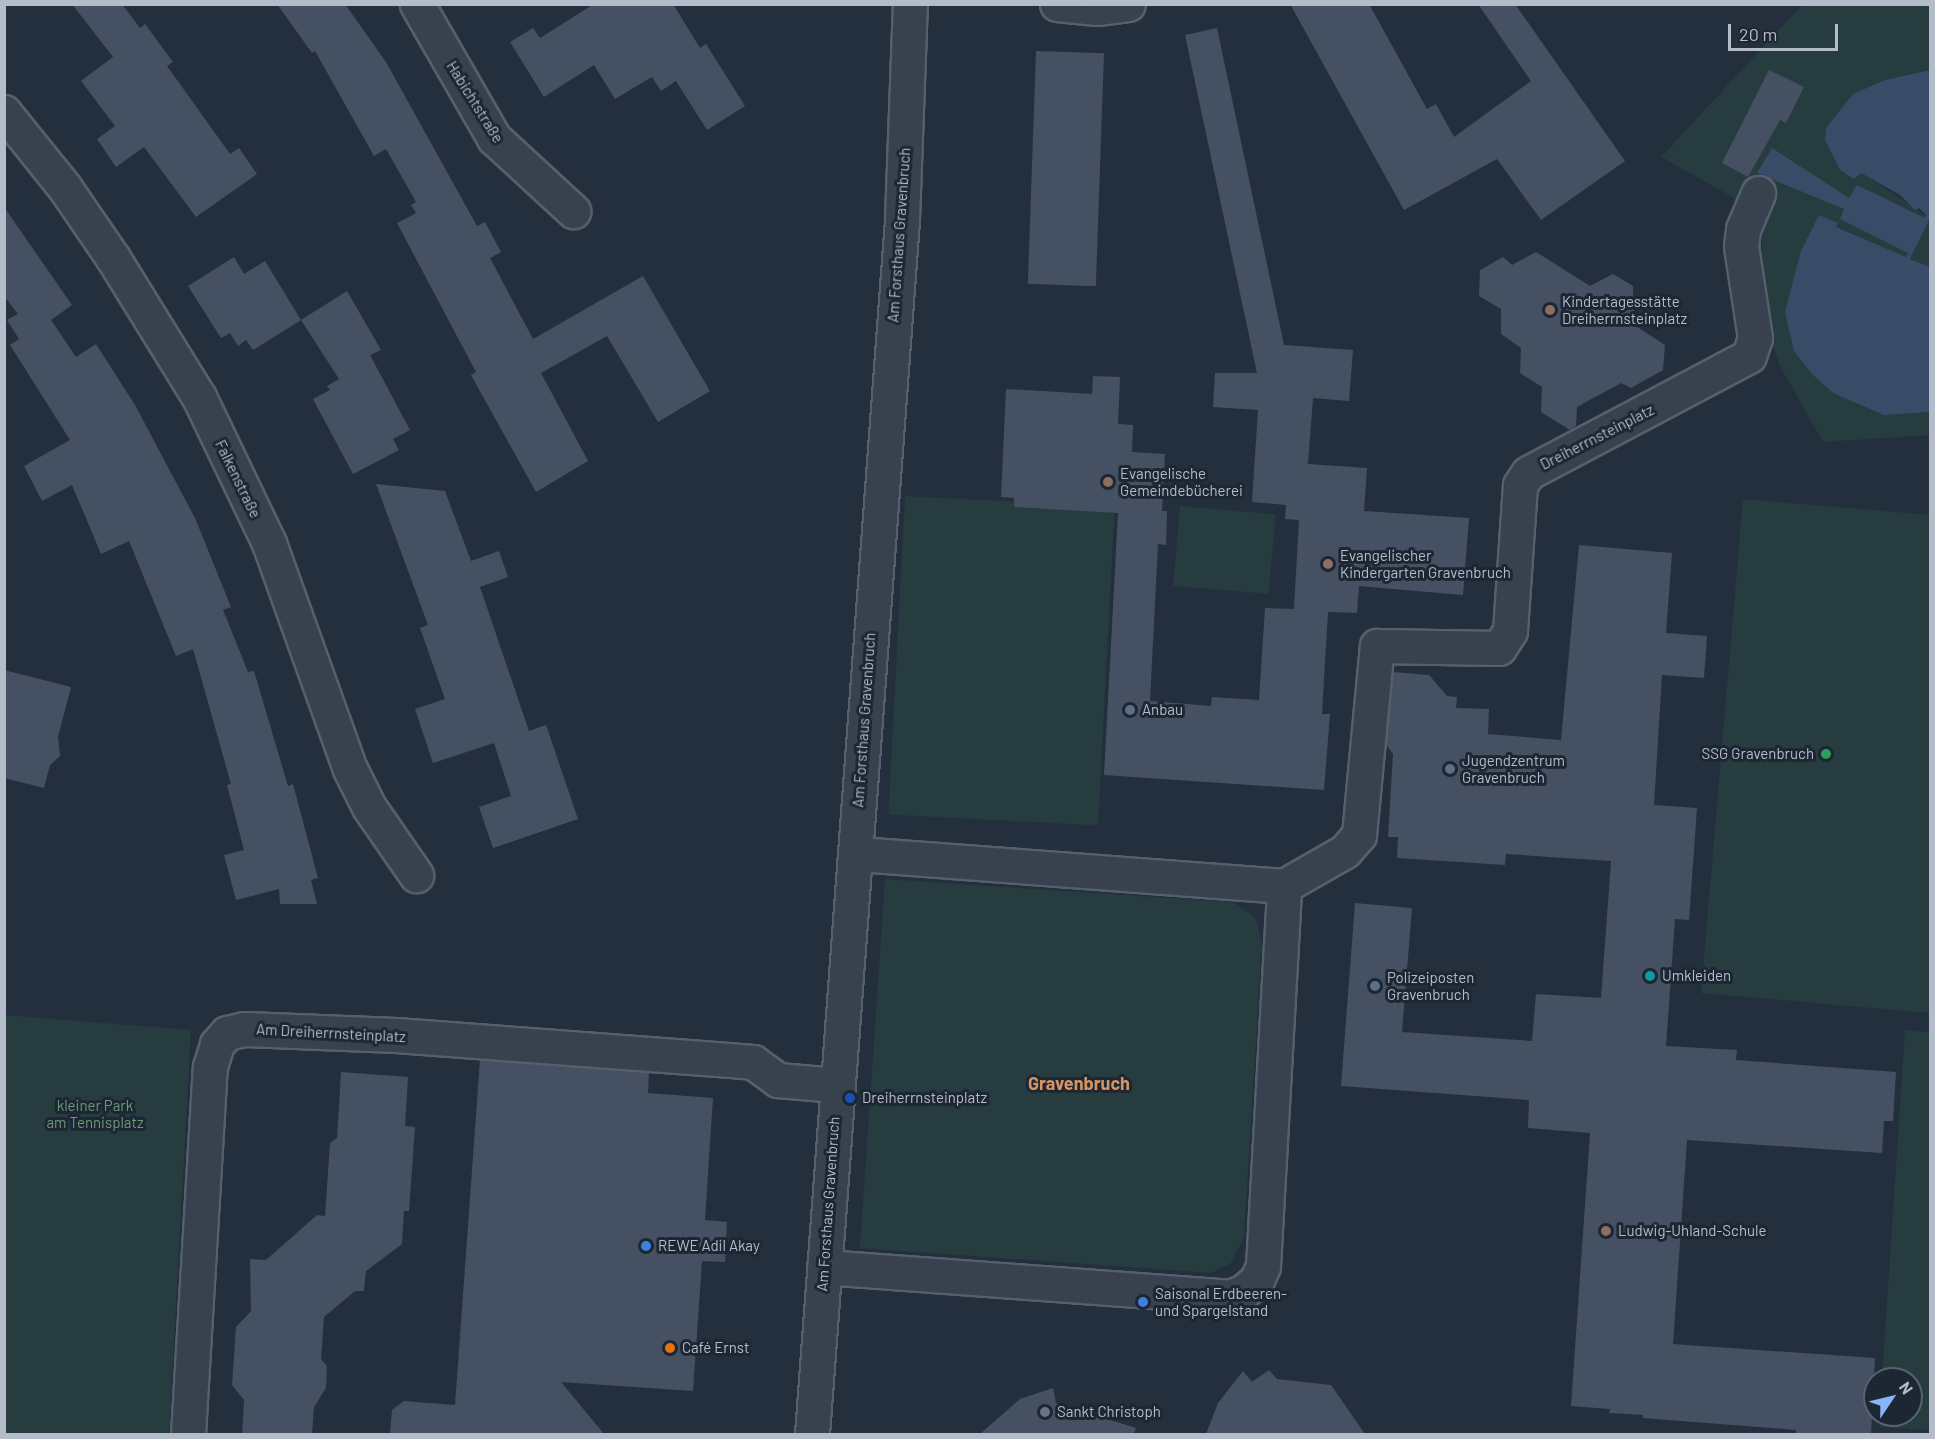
<!DOCTYPE html>
<meta charset="utf-8">
<style>
body{margin:0}
#map{position:relative;width:1935px;height:1439px;overflow:hidden;background:#242f3e;font-family:Barlow,sans-serif}
div>[style]{position:absolute}
[style*='--x']{left:calc(var(--x)*1px);top:calc(var(--y)*1px);width:calc(var(--w)*1px);rotate:calc(var(--a)*1deg)}
.green>*{inset:0;background:#263c3f;transform-origin:0 0}
.water>*{inset:0;background:#394c67}
.building>*{inset:0;background:#455162;transform-origin:0 0}
.roads{filter:drop-shadow(2px 0 #565f6c) drop-shadow(-2px 0 #565f6c) drop-shadow(0 2px #565f6c) drop-shadow(0 -2px #565f6c)}
.street>*{height:33px;margin:-16.5px;padding:0 16.5px;transform-origin:16.5px;border-radius:16.5px;background:#38414e}
.dots>*{width:16px;height:16px;translate:-50% -50%;box-sizing:border-box;border:3px solid #1d2633;border-radius:50%}
span{translate:-50% -50%;white-space:nowrap;text-align:center;line-height:1.15;-webkit-text-stroke:6px #1d2633;paint-order:stroke}
.street-label{font-size:15px;color:#b4bcc9}
.poi-label{font-size:15px;color:#b4bcc9}
.left{translate:0 -50%;text-align:left}
.right{translate:-100% -50%;text-align:right}
.park-label{font-size:15px;color:#6b9a76}
.quarter-label{font-size:18px;color:#d59563;font-weight:700}
.frame{position:absolute;inset:0;border:6px solid #b4bcc9;pointer-events:none}
.north{position:absolute;left:1863px;top:1367px;width:60px;height:60px;box-sizing:border-box;background:#1d2633;border:2px solid #59626f;border-radius:50%;rotate:55deg;font-size:16px;font-weight:700;line-height:24px;text-align:center;color:#b4bcc9}
.north::after{content:'';display:block;margin:auto;width:21px;height:27px;background:#8ab4f8;clip-path:polygon(50% 0,100% 100%,50% 72%,0 100%)}
.scale{position:absolute;left:1728px;top:24px;width:110px;height:27px;box-sizing:border-box;border:3px solid #b4bcc9;border-top:0;padding-left:8px;font-size:18px;line-height:21px;white-space:nowrap;color:#b4bcc9;-webkit-text-stroke:4px #1d2633;paint-order:stroke}
</style>
<div id="map">
<div class="green">
<i style="clip-path:polygon(1802px 5px,1930px 5px,1930px 70px,1885px 80px,1854px 179px,1861px 173px,1930px 218px,1930px 267px,1836px 227px,1838px 223px,1819px 215px,1884px 415px,1930px 412px,1930px 435px,1823px 442px,1780px 366px,1756px 297px,1765px 215px,1661px 157px)"></i>
<i style="left:905px;top:496px;width:210px;height:319px;rotate:3deg"></i>
<i style="clip-path:polygon(1743px 499px,1930px 515px,1930px 1013px,1701px 993px)"></i>
<i style="left:1180px;top:506px;width:96px;height:80px;rotate:5deg"></i>
<i style="clip-path:polygon(885px 879px,1233px 902px,1255px 917px,1262px 942px,1244px 1237px,1231px 1263px,1211px 1273px,860px 1248px)"></i>
<i style="clip-path:polygon(4px 1015px,191px 1030px,169px 1434px,5px 1434px)"></i>
<i style="clip-path:polygon(1905px 1030px,1930px 1032px,1930px 1430px,1879px 1427px,1880px 1415px,1911px 1415px,1911px 1379px,1882px 1379px)"></i>
</div>
<div class="water">
<i style="clip-path:polygon(1930px 70px,1930px 218px,1910px 259px,1930px 267px,1930px 412px,1884px 415px,1833px 393px,1812px 374px,1794px 351px,1785px 312px,1801px 251px,1819px 215px,1838px 223px,1836px 227px,1906px 257px,1908px 253px,1840px 219px,1844px 209px,1757px 173px,1772px 148px,1849px 198px,1857px 185px,1925px 218px,1926px 215px,1919px 208px,1915px 210px,1900px 195px,1861px 173px,1854px 179px,1840px 170px,1825px 140px,1826px 128px,1853px 94px,1885px 80px)"></i>
</div>
<div class="building">
<i style="clip-path:polygon(72px 4px,122px 4px,140px 28px,145px 24px,173px 62px,167px 66px,230px 154px,239px 148px,257px 174px,196px 217px,144px 147px,116px 167px,97px 139px,115px 126px,81px 81px,113px 57px)"></i>
<i style="clip-path:polygon(277px 4px,345px 4px,386px 62px,477px 226px,485px 222px,501px 252px,490px 258px,533px 339px,643px 276px,710px 391px,658px 422px,607px 336px,541px 373px,588px 461px,536px 492px,471px 375px,476px 372px,397px 223px,416px 213px,411px 205px,416px 202px,386px 149px,374px 156px,315px 51px,312px 53px)"></i>
<i style="clip-path:polygon(594px 4px,673px 4px,700px 48px,706px 44px,745px 106px,707px 130px,676px 81px,661px 91px,652px 77px,615px 99px,594px 65px,544px 97px,510px 42px,533px 28px,540px 38px)"></i>
<i style="clip-path:polygon(1290px 4px,1369px 4px,1427px 109px,1436px 104px,1454px 137px,1531px 81px,1478px 4px,1515px 4px,1625px 161px,1541px 220px,1497px 159px,1404px 210px)"></i>
<i style="clip-path:polygon(1217px 28px,1284px 345px,1353px 350px,1349px 401px,1313px 398px,1308px 464px,1367px 468px,1364px 511px,1469px 518px,1463px 595px,1359px 586px,1357px 613px,1328px 612px,1322px 714px,1330px 714px,1324px 790px,1104px 775px,1118px 513px,1014px 507px,1014px 498px,1001px 497px,1006px 389px,1092px 394px,1093px 376px,1120px 377px,1118px 424px,1133px 425px,1132px 452px,1165px 454px,1162px 511px,1167px 511px,1166px 545px,1158px 544px,1150px 701px,1211px 706px,1212px 697px,1259px 700px,1265px 608px,1294px 609px,1299px 520px,1285px 519px,1286px 505px,1252px 502px,1258px 410px,1213px 407px,1215px 373px,1257px 373px,1185px 35px)"></i>
<i style="left:1036px;top:51px;width:68px;height:233px;rotate:2deg"></i>
<i style="clip-path:polygon(1769px 70px,1804px 87px,1786px 123px,1780px 120px,1748px 177px,1722px 163px)"></i>
<i style="clip-path:polygon(4px 207px,72px 305px,51px 320px,76px 357px,96px 344px,135px 405px,195px 518px,231px 607px,223px 610px,248px 672px,254px 671px,288px 786px,293px 784px,318px 878px,311px 880px,317px 904px,280px 904px,279px 889px,236px 900px,224px 855px,244px 850px,227px 785px,231px 784px,193px 649px,176px 656px,129px 541px,101px 554px,72px 485px,42px 501px,24px 466px,70px 440px,10px 345px,19px 339px,7px 320px,18px 314px,4px 296px)"></i>
<i style="clip-path:polygon(1536px 252px,1590px 286px,1613px 274px,1633px 286px,1634px 325px,1665px 345px,1663px 370px,1631px 388px,1621px 383px,1577px 407px,1576px 426px,1570px 430px,1541px 412px,1542px 387px,1520px 373px,1521px 348px,1501px 334px,1501px 309px,1479px 296px,1480px 270px,1503px 257px,1512px 265px)"></i>
<i style="clip-path:polygon(234px 257px,244px 274px,265px 261px,301px 320px,253px 350px,246px 340px,238px 346px,230px 333px,221px 338px,188px 286px)"></i>
<i style="clip-path:polygon(347px 291px,381px 350px,370px 355px,410px 430px,393px 439px,399px 450px,353px 474px,313px 399px,330px 390px,327px 386px,339px 379px,301px 320px)"></i>
<i style="clip-path:polygon(376px 484px,445px 491px,471px 561px,499px 551px,508px 577px,480px 587px,529px 731px,546px 725px,578px 819px,493px 848px,479px 807px,511px 796px,494px 743px,433px 763px,415px 709px,445px 699px,420px 628px,428px 625px)"></i>
<i style="clip-path:polygon(1579px 545px,1672px 553px,1666px 633px,1707px 636px,1704px 678px,1662px 675px,1654px 805px,1697px 808px,1689px 920px,1675px 919px,1666px 1046px,1737px 1050px,1736px 1060px,1896px 1072px,1893px 1121px,1884px 1121px,1882px 1153px,1687px 1140px,1673px 1344px,1875px 1358px,1871px 1434px,1796px 1434px,1796px 1430px,1643px 1418px,1643px 1415px,1609px 1413px,1610px 1409px,1571px 1406px,1590px 1133px,1528px 1128px,1529px 1100px,1341px 1086px,1355px 903px,1412px 908px,1402px 1032px,1532px 1041px,1536px 994px,1601px 998px,1611px 861px,1506px 854px,1505px 865px,1397px 858px,1398px 837px,1388px 837px,1393px 754px,1386px 744px,1393px 672px,1429px 675px,1447px 696px,1457px 697px,1456px 708px,1489px 709px,1488px 734px,1561px 740px)"></i>
<i style="clip-path:polygon(4px 670px,71px 687px,58px 737px,60px 756px,50px 765px,44px 788px,4px 778px)"></i>
<i style="clip-path:polygon(480px 1060px,649px 1073px,648px 1093px,713px 1098px,705px 1220px,727px 1222px,726px 1245px,725px 1262px,702px 1261px,693px 1391px,561px 1382px,604px 1434px,390px 1434px,392px 1410px,404px 1401px,455px 1405px)"></i>
<i style="clip-path:polygon(341px 1072px,408px 1077px,405px 1126px,415px 1127px,409px 1211px,404px 1211px,402px 1244px,366px 1271px,364px 1291px,355px 1291px,324px 1317px,321px 1359px,327px 1366px,326px 1388px,314px 1407px,312px 1434px,242px 1434px,244px 1400px,232px 1385px,236px 1327px,251px 1311px,250px 1259px,266px 1260px,317px 1215px,325px 1216px,330px 1143px,337px 1138px)"></i>
<i style="clip-path:polygon(1269px 1370px,1277px 1379px,1331px 1385px,1365px 1434px,1206px 1434px,1218px 1403px,1243px 1371px,1252px 1382px)"></i>
<i style="clip-path:polygon(1053px 1388px,1056px 1403px,1136px 1428px,1134px 1434px,980px 1434px,1020px 1399px)"></i>
</div>
<div class="roads">
<div class="street">
<i style="--x:417;--y:4;--w:155;--a:60.1"></i>
<i style="--x:494;--y:138;--w:108;--a:42.7"></i>
<i style="--x:1057;--y:4;--w:40;--a:5.7"></i>
<i style="--x:1097;--y:8;--w:31;--a:-7"></i>
<i style="--x:4;--y:112;--w:97;--a:51.2"></i>
<i style="--x:65;--y:188;--w:85;--a:55.6"></i>
<i style="--x:113;--y:258;--w:163;--a:58.3"></i>
<i style="--x:199;--y:397;--w:162;--a:64.4"></i>
<i style="--x:269;--y:543;--w:240;--a:70.3"></i>
<i style="--x:350;--y:769;--w:42;--a:63.4"></i>
<i style="--x:369;--y:807;--w:83;--a:55.3"></i>
<i style="--x:1284;--y:886;--w:70;--a:-29.8"></i>
<i style="--x:1345;--y:851;--w:21;--a:-49"></i>
<i style="--x:1359;--y:835;--w:190;--a:-84.6"></i>
<i style="--x:1377;--y:646;--w:122;--a:0.9"></i>
<i style="--x:1499;--y:648;--w:20;--a:-57"></i>
<i style="--x:1510;--y:631;--w:146;--a:-86.1"></i>
<i style="--x:1520;--y:485;--w:14;--a:-56"></i>
<i style="--x:1528;--y:473;--w:250;--a:-27.9"></i>
<i style="--x:1749;--y:356;--w:19;--a:-72"></i>
<i style="--x:1755;--y:338;--w:93;--a:-98.7"></i>
<i style="--x:1741;--y:246;--w:17;--a:-83"></i>
<i style="--x:1743;--y:229;--w:39;--a:-67"></i>
<i style="--x:824;--y:1267;--w:406;--a:4.2"></i>
<i style="--x:1229;--y:1297;--w:15;--a:-20"></i>
<i style="--x:1243;--y:1292;--w:18;--a:-41"></i>
<i style="--x:1257;--y:1280;--w:15;--a:-67"></i>
<i style="--x:1263;--y:1266;--w:381;--a:-86.8"></i>
<i style="--x:1284;--y:886;--w:430;--a:-175.7"></i>
<i style="--x:188;--y:1434;--w:368;--a:-86.6"></i>
<i style="--x:210;--y:1067;--w:24;--a:-73"></i>
<i style="--x:217;--y:1044;--w:15;--a:-48"></i>
<i style="--x:227;--y:1033;--w:18;--a:-13"></i>
<i style="--x:245;--y:1029;--w:151;--a:2.3"></i>
<i style="--x:396;--y:1035;--w:358;--a:4.3"></i>
<i style="--x:753;--y:1062;--w:31;--a:36"></i>
<i style="--x:778;--y:1080;--w:58;--a:4.9"></i>
<i style="--x:812;--y:1434;--w:1218;--a:-85.76"></i>
<i style="--x:902;--y:219;--w:215;--a:-87.9"></i>
</div>
</div>
<div class="dots">
<i style="left:1550px;top:310px;background:#8d6e63"></i>
<i style="left:1108px;top:482px;background:#8d6e63"></i>
<i style="left:1328px;top:564px;background:#8d6e63"></i>
<i style="left:1130px;top:710px;background:#5c6f8a"></i>
<i style="left:1826px;top:754px;background:#2e9e5b"></i>
<i style="left:1450px;top:769px;background:#5c6f8a"></i>
<i style="left:1650px;top:976px;background:#0f9aa8"></i>
<i style="left:1375px;top:986px;background:#5c6f8a"></i>
<i style="left:850px;top:1098px;background:#1a4fb4"></i>
<i style="left:1606px;top:1231px;background:#8d6e63"></i>
<i style="left:646px;top:1246px;background:#3f7fe0"></i>
<i style="left:1143px;top:1302px;background:#3f7fe0"></i>
<i style="left:670px;top:1348px;background:#e8710a"></i>
<i style="left:1045px;top:1412px;background:#6b7280"></i>
</div>
<div class="street-label">
<span style="left:475px;top:102px;rotate:58deg">Habichtstraße</span>
<span style="left:899px;top:235px;rotate:-86deg">Am Forsthaus Gravenbruch</span>
<span style="left:1597px;top:437px;rotate:-27deg">Dreiherrnsteinplatz</span>
<span style="left:238px;top:479px;rotate:64deg">Falkenstraße</span>
<span style="left:864px;top:720px;rotate:-86deg">Am Forsthaus Gravenbruch</span>
<span style="left:331px;top:1033px;rotate:3deg">Am Dreiherrnsteinplatz</span>
<span style="left:828px;top:1204px;rotate:-86deg">Am Forsthaus Gravenbruch</span>
</div>
<div class="poi-label">
<span class="left" style="left:1562px;top:310px">Kindertagesstätte<br>Dreiherrnsteinplatz</span>
<span class="left" style="left:1120px;top:482px">Evangelische<br>Gemeindebücherei</span>
<span class="left" style="left:1340px;top:564px">Evangelischer<br>Kindergarten Gravenbruch</span>
<span class="left" style="left:1142px;top:710px">Anbau</span>
<span class="right" style="left:1814px;top:754px">SSG Gravenbruch</span>
<span class="left" style="left:1462px;top:769px">Jugendzentrum<br>Gravenbruch</span>
<span class="left" style="left:1662px;top:976px">Umkleiden</span>
<span class="left" style="left:1387px;top:986px">Polizeiposten<br>Gravenbruch</span>
<span class="left" style="left:862px;top:1098px">Dreiherrnsteinplatz</span>
<span class="left" style="left:1618px;top:1231px">Ludwig-Uhland-Schule</span>
<span class="left" style="left:658px;top:1246px">REWE Adil Akay</span>
<span class="left" style="left:1155px;top:1302px">Saisonal Erdbeeren-<br>und Spargelstand</span>
<span class="left" style="left:682px;top:1348px">Café Ernst</span>
<span class="left" style="left:1057px;top:1412px">Sankt Christoph</span>
</div>
<div class="park-label">
<span style="left:95px;top:1114px">kleiner Park<br>am Tennisplatz</span>
</div>
<div class="quarter-label">
<span style="left:1079px;top:1083px">Gravenbruch</span>
</div>
<div class="frame"></div>
<div class="north">N</div>
<div class="scale">20 m</div>
</div>
